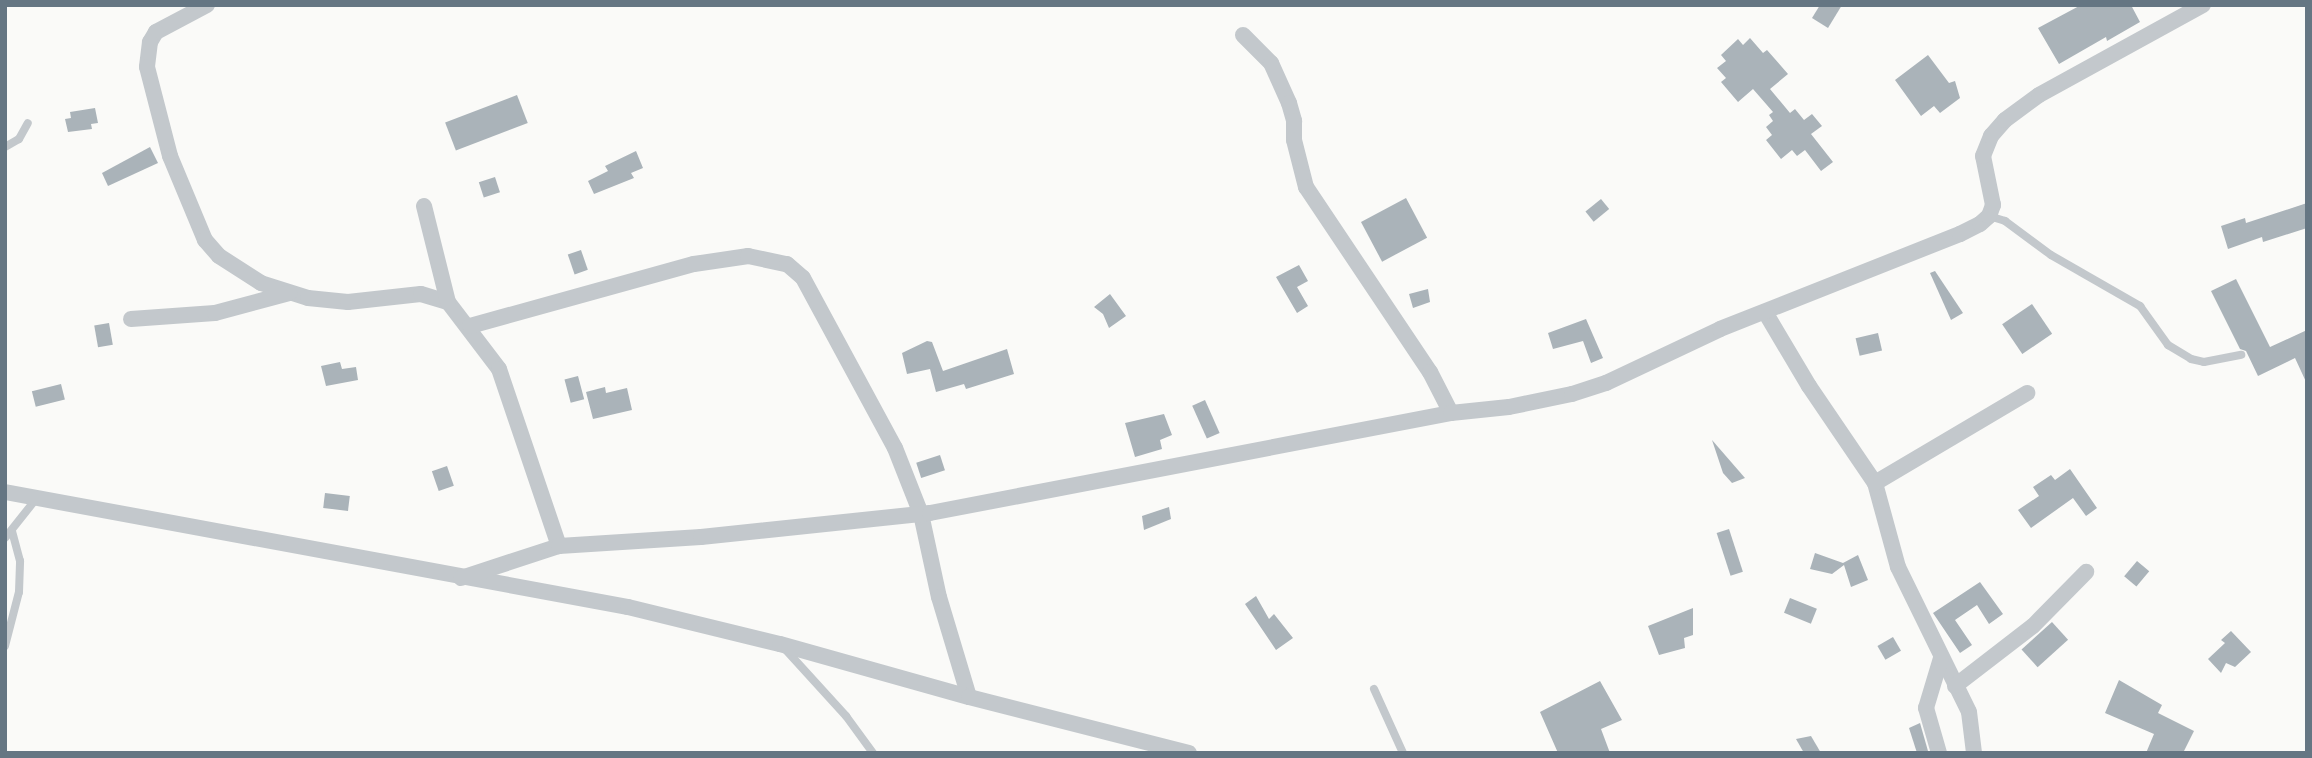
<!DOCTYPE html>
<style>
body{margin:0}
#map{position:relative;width:2312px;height:758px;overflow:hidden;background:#fafaf8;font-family:"DejaVu Sans",sans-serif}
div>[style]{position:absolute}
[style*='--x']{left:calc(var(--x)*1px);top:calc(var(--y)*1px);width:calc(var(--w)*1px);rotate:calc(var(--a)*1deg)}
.building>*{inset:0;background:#aab3b9;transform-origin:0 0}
.lane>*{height:8px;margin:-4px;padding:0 4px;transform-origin:4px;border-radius:4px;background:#c3c8cc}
.street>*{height:16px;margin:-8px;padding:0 8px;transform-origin:8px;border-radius:8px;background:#c3c8cc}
span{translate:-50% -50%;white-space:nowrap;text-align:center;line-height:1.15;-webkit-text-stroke:7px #fff;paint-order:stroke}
.frame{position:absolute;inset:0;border:7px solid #657683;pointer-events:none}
</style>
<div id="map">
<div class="building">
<i style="clip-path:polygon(1820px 5px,1842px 5px,1828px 28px,1812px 18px)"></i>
<i style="clip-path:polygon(2081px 5px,2131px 5px,2140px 22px,2107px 41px,2106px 37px,2059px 64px,2038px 28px)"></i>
<i style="clip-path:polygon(1750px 38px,1763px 53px,1767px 50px,1788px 74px,1770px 89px,1790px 113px,1795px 109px,1804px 120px,1812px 114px,1822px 126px,1811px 134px,1833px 162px,1821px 171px,1805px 150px,1797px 156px,1792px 150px,1781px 159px,1766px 140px,1772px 135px,1766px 127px,1773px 121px,1769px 115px,1773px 112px,1753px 89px,1738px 102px,1721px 82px,1726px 78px,1717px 68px,1726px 61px,1721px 55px,1738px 39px,1743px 45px)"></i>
<i style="clip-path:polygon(1928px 55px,1949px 83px,1955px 81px,1960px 98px,1940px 113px,1934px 106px,1921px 116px,1895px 80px)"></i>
<i style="left:517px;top:95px;width:30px;height:77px;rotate:69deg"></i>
<i style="clip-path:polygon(95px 108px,98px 123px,91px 124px,92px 129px,68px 132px,65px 119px,71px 118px,70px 112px)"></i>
<i style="clip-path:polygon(150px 147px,158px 163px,108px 186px,102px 173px)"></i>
<i style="clip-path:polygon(636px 151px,643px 168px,631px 173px,634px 178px,594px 194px,588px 181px,608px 171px,605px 166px)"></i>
<i style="left:495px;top:177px;width:16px;height:17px;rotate:72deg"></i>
<i style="left:1406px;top:198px;width:45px;height:51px;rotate:62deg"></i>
<i style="left:1601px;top:199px;width:13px;height:20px;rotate:51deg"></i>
<i style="clip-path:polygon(2307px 203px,2307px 228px,2263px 242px,2262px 237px,2228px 249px,2221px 226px,2245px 218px,2246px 223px)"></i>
<i style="left:581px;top:250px;width:21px;height:14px;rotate:71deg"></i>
<i style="clip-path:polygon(1299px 265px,1308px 281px,1297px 287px,1308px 306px,1297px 313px,1276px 277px)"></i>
<i style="clip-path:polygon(1935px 271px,1963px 313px,1951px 320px,1930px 273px)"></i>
<i style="clip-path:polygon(2236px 279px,2270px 347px,2307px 330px,2307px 384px,2295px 358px,2258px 376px,2246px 351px,2240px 349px,2211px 291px)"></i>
<i style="clip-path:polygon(1428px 289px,1430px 302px,1413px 308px,1409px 294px)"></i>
<i style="clip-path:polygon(1110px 294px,1126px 316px,1109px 328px,1103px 314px,1094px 307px)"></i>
<i style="left:2032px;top:304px;width:36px;height:36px;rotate:56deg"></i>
<i style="clip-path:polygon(1586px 319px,1603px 358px,1591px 363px,1583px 341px,1553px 349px,1548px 333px)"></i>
<i style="left:109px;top:323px;width:22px;height:15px;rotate:80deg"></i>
<i style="left:1878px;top:333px;width:18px;height:23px;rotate:77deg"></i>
<i style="clip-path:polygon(927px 341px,932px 342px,943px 371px,1007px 349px,1014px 374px,966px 389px,964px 384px,936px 392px,930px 369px,907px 374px,902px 353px)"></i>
<i style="clip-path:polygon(340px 362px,342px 369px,356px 367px,358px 380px,326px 386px,321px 366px)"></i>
<i style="left:578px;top:376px;width:24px;height:14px;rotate:75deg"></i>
<i style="left:61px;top:384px;width:16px;height:30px;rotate:76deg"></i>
<i style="clip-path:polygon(605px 387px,606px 393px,627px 388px,632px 410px,593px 419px,586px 392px)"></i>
<i style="left:1205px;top:400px;width:36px;height:14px;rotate:66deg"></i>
<i style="clip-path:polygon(1164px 414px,1172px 435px,1160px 440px,1162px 449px,1135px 457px,1125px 423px)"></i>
<i style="clip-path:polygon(1712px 440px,1745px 478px,1732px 483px,1723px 473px)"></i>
<i style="left:940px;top:455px;width:16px;height:25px;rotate:72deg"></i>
<i style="left:447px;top:466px;width:21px;height:16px;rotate:71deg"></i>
<i style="clip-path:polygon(2070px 469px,2097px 508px,2086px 516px,2073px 498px,2031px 528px,2018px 510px,2039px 496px,2033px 487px,2051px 475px,2055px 480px)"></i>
<i style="left:325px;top:493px;width:25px;height:15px;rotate:7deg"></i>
<i style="clip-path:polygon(1169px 507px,1171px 519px,1144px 530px,1142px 516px)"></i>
<i style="left:1729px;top:529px;width:45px;height:13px;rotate:72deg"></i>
<i style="clip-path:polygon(1815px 553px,1843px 563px,1858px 555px,1868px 580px,1851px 587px,1844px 565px,1832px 574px,1810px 569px)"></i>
<i style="left:2137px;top:561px;width:16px;height:20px;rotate:40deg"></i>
<i style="clip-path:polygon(1980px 582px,2003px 614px,1989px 624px,1977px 605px,1955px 620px,1972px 645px,1960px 653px,1933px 613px)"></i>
<i style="clip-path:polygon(1256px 596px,1269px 619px,1274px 614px,1293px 638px,1276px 650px,1245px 604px)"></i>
<i style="left:1790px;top:598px;width:29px;height:16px;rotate:22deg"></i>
<i style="clip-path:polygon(1693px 608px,1693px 635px,1684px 638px,1685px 648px,1659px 655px,1648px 626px)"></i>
<i style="left:2052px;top:622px;width:24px;height:41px;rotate:48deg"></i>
<i style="clip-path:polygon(2231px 631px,2251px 652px,2235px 667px,2226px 663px,2221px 673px,2208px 659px,2225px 643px,2221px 640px)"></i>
<i style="left:1893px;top:637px;width:16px;height:18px;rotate:60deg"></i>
<i style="clip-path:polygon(2119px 680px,2162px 705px,2158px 713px,2194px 731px,2183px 753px,2146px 753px,2154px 734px,2105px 713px)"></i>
<i style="clip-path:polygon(1600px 681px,1622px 720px,1601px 729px,1610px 753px,1558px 753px,1540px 712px)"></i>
<i style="clip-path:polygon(1920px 723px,1928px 751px,1923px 753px,1917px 753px,1909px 728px)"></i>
<i style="clip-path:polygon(1811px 736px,1821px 753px,1804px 753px,1796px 739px)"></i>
</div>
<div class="lane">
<i style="--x:5;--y:147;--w:16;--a:-30"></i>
<i style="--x:19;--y:139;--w:18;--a:-61"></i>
<i style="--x:1989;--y:216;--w:17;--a:17"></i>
<i style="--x:2005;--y:221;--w:57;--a:36.5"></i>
<i style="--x:2051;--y:255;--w:103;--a:29.8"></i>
<i style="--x:2140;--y:306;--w:48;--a:54.3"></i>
<i style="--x:2168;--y:345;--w:27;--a:31"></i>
<i style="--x:2191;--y:359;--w:13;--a:13"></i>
<i style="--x:2204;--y:362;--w:38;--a:-11"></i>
<i style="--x:5;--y:538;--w:50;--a:-51.5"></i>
<i style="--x:5;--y:646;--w:56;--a:-75.5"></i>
<i style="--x:19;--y:592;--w:31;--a:-88"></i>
<i style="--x:20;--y:561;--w:31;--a:-105"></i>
<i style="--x:785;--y:649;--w:91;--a:47.7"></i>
<i style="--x:846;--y:716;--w:46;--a:53.9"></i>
<i style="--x:1374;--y:689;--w:70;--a:65.6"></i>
</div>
<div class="street">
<i style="--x:207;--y:5;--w:58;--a:152.1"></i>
<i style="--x:156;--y:32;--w:12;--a:121"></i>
<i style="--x:150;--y:42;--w:25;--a:97"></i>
<i style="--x:147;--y:67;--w:92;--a:75.5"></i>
<i style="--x:170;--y:156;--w:91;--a:67.4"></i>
<i style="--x:205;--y:240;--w:21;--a:49"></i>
<i style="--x:219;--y:256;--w:50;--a:32.7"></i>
<i style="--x:261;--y:283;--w:49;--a:17.7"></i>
<i style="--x:308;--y:298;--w:40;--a:5.7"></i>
<i style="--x:348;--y:302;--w:73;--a:-6.3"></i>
<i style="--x:421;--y:294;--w:28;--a:17"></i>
<i style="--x:448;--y:302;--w:84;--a:52.7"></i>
<i style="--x:499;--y:369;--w:187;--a:71.3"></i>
<i style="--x:1243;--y:35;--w:40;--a:45"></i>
<i style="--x:1271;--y:63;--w:44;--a:65.8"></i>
<i style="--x:1289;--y:103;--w:19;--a:74"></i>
<i style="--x:1294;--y:121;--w:19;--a:90"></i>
<i style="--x:1294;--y:140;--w:49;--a:75.7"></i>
<i style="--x:1306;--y:187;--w:223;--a:56.2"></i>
<i style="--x:1430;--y:372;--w:46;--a:62.9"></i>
<i style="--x:424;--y:206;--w:99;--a:76"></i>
<i style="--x:1765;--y:312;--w:86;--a:59.3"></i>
<i style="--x:1809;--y:386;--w:117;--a:55.8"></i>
<i style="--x:1875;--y:483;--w:87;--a:74.7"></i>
<i style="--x:1898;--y:567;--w:161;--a:63.9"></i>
<i style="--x:1969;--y:712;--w:41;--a:83"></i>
<i style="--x:131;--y:319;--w:84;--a:-4.1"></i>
<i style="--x:215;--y:313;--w:77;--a:-15.1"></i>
<i style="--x:470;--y:326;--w:232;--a:-15.5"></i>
<i style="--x:694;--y:264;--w:55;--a:-8.4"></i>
<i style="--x:748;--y:256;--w:40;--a:12"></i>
<i style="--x:787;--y:264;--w:21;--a:41"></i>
<i style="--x:803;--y:278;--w:193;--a:61.6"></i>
<i style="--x:895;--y:448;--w:71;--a:68.5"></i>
<i style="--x:921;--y:514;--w:85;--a:77.8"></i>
<i style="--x:939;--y:597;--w:104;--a:73.3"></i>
<i style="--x:1875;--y:483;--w:177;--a:-30.6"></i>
<i style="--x:5;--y:492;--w:634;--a:10.46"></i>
<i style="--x:628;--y:607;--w:156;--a:13.7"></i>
<i style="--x:780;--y:644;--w:196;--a:15.7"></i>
<i style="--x:969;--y:697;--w:227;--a:14.3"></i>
<i style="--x:461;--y:578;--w:103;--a:-18.1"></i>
<i style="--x:559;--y:546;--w:142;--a:-3.6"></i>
<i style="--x:701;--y:537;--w:230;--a:-6"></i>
<i style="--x:930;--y:513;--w:531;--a:-10.87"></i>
<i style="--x:1451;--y:413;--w:58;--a:-5.9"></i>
<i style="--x:1509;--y:407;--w:64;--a:-11.7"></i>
<i style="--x:1572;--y:394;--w:36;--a:-18"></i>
<i style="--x:1606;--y:383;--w:126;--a:-25.3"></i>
<i style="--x:1720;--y:329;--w:258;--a:-21.6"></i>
<i style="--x:1960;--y:234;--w:22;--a:-27"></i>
<i style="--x:1980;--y:224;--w:12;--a:-42"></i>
<i style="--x:1989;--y:216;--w:12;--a:-70"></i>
<i style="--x:1993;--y:205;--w:50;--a:-101.5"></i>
<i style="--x:1983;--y:156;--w:22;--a:-68"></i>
<i style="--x:1991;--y:136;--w:21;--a:-49"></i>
<i style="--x:2005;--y:120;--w:42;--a:-36.3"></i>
<i style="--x:2039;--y:95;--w:187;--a:-28.8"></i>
<i style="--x:1955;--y:686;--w:98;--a:-37.6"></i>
<i style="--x:2033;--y:626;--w:76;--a:-45.5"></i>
<i style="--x:1939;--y:753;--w:47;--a:-106.1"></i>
<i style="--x:1926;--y:708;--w:52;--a:-73.3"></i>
</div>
<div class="frame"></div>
</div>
